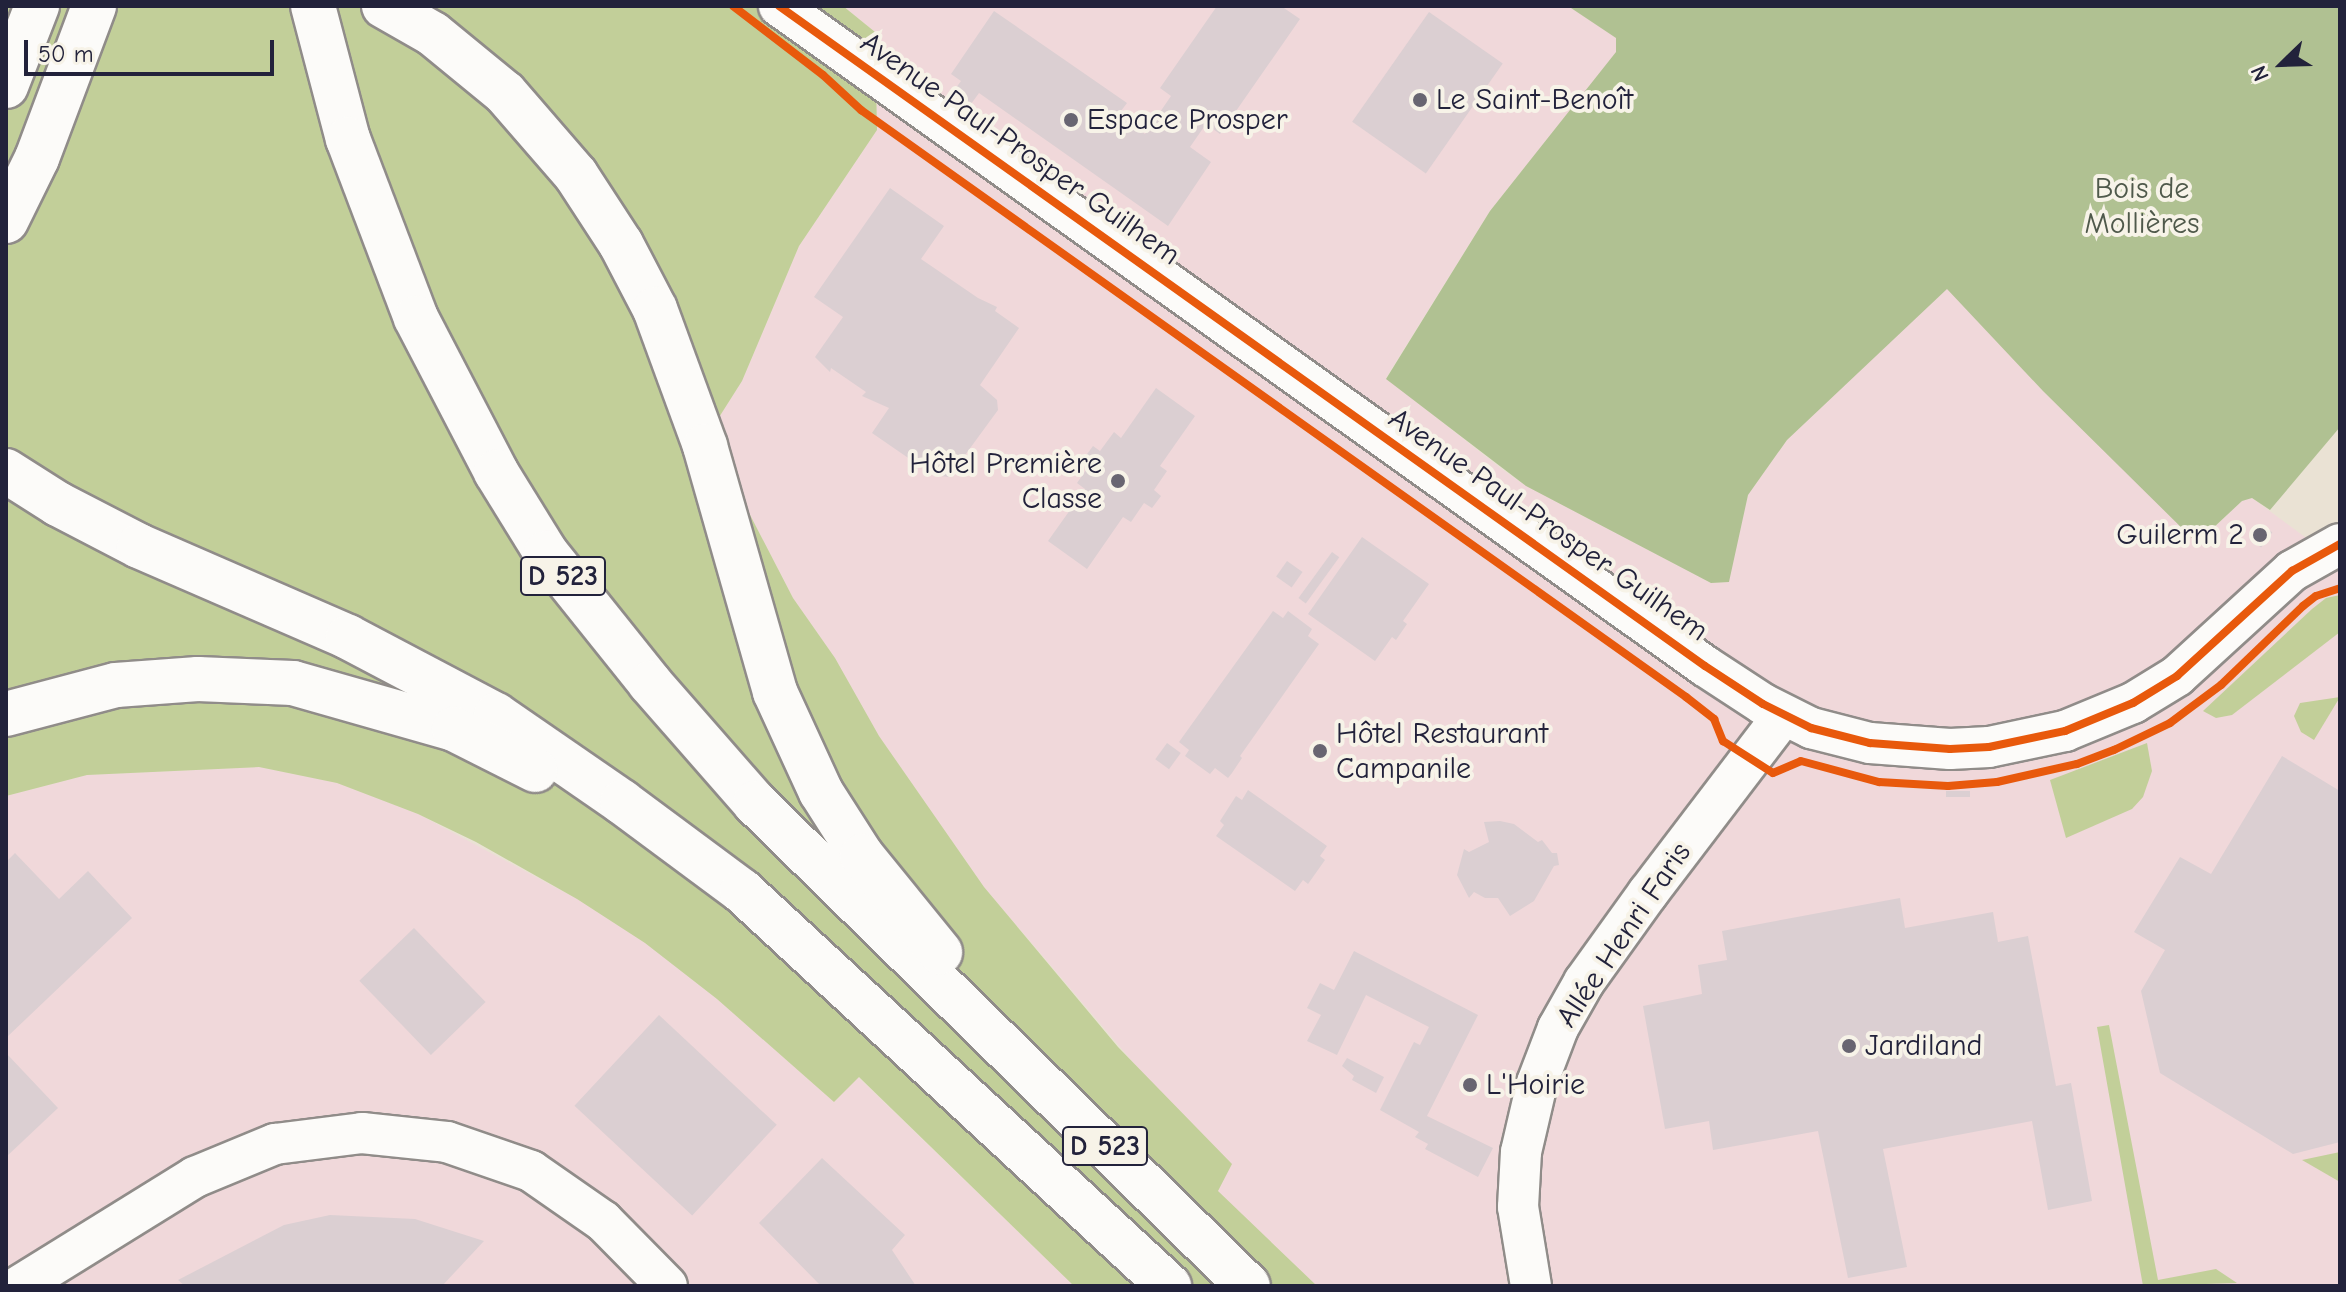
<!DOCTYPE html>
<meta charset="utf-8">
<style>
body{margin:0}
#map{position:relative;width:2346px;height:1292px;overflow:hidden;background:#eae2d4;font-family:"Comic Neue",sans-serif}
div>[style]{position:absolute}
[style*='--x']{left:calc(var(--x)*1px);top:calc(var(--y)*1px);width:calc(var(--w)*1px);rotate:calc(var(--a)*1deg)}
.built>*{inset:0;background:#f0d8da}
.green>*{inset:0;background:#c2cf99}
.forest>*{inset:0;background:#b0c192}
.building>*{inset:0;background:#dbcfd2;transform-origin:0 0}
.roads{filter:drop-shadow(2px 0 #908c89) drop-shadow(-2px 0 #908c89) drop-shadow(0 2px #908c89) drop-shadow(0 -2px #908c89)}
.minor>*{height:40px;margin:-20px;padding:0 20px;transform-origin:20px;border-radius:20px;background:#fcfbf9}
.highway>*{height:44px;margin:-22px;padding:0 22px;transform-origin:22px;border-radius:22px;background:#fcfbf9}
.cycleway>*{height:8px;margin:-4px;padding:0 4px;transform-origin:4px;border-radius:4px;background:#e8590c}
.dots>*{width:22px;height:22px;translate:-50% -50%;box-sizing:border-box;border:4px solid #f7f3e8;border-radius:50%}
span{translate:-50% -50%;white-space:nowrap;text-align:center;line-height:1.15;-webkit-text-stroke:8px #f7f3e8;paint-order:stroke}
.shield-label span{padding:2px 6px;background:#f7f3e8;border:2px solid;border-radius:6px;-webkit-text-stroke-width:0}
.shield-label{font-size:28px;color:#22223b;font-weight:700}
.poi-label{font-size:30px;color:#22223b}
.left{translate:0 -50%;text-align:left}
.right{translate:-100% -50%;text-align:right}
.street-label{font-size:30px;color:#22223b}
.park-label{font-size:30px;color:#4f594b}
.frame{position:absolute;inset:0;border:8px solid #22223b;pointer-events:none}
.north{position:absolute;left:2242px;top:24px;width:80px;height:80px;-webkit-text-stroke:6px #f7f3e8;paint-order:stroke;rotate:247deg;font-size:22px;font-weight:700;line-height:32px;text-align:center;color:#22223b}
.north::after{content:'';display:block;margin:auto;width:28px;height:36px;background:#22223b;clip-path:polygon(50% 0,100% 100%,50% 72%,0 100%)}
.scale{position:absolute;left:24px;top:40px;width:250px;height:36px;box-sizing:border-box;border:4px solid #22223b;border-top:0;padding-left:10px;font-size:24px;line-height:28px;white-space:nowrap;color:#22223b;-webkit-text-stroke:6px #f7f3e8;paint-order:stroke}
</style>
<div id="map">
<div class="built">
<i style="clip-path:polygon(843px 6px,1568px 6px,1617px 38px,1617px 52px,1490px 211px,1386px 378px,1503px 470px,1526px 486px,1711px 583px,1728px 582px,1748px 495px,1787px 440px,1947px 288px,2043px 391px,2198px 543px,2242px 501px,2252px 498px,2340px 563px,2340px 1286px,1317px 1286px,1217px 1191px,1144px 1075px,984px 887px,879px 736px,835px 658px,793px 598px,732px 480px,716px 422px,742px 381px,799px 246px,877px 130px,875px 32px)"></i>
<i style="clip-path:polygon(259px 767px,337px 783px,418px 814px,577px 899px,645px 943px,717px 999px,834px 1102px,858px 1077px,1074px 1286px,6px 1286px,6px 796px,87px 775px)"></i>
</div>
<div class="green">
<i style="clip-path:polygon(6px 6px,843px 6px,875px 32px,877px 130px,799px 246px,742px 381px,716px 422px,732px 480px,793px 598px,835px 658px,879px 736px,984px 887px,1118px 1047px,1232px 1164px,1218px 1191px,1317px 1286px,1074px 1286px,859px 1077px,834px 1102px,717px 999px,645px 943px,577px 899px,476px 842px,418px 814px,337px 783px,259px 767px,87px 775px,6px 796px)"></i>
<i style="clip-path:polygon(2340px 595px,2340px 632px,2232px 715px,2216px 718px,2203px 711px,2312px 609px,2326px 598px)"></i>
<i style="clip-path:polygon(2340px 697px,2314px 740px,2301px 732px,2294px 716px,2300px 703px)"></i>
<i style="clip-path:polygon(2147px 743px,2152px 771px,2143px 797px,2132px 809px,2066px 838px,2050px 780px)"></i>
<i style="clip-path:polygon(2109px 1025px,2158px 1280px,2216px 1269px,2237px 1283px,2143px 1286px,2097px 1027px)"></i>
<i style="clip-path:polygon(2340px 1152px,2340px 1182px,2302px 1160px)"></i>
</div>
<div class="forest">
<i style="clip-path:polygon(1568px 6px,2340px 6px,2340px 427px,2270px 510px,2252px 498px,2242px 501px,2197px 543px,2043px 391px,1947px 289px,1787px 440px,1748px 495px,1729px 582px,1711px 583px,1526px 486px,1386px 379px,1490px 211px,1616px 52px,1616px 38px)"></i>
</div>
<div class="building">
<i style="clip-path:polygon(1217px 6px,1281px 6px,1300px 19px,1220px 134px,1206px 124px,1190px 147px,1211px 162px,1168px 226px,979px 93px,971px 104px,953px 92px,961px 81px,951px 74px,994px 11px,1127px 103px,1118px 115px,1145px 134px,1171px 96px,1160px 88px)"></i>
<i style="left:1429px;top:12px;width:90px;height:134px;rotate:35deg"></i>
<i style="clip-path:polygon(890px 188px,944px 226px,921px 259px,978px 298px,997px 307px,995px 311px,1019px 328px,980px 385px,997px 400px,998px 410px,949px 477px,933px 475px,872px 433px,889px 408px,862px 396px,866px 392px,831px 368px,830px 372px,815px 357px,843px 317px,814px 297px)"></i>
<i style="clip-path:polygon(1156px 388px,1195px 416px,1160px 466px,1167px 471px,1154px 490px,1161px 496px,1152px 508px,1144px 503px,1131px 522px,1123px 517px,1087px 569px,1048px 541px,1085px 489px,1077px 483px,1091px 463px,1084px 458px,1093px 446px,1100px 451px,1114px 432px,1121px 438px)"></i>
<i style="left:2261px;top:524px;width:14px;height:19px;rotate:36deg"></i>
<i style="clip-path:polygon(1362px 537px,1429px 584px,1403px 621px,1407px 624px,1396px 640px,1392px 637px,1375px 661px,1308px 614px)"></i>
<i style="left:1332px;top:552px;width:9px;height:57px;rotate:36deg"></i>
<i style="left:1287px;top:561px;width:19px;height:19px;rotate:35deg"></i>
<i style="clip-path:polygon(1273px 611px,1283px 618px,1288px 611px,1312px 629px,1308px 636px,1319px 644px,1240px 756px,1242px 758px,1232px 773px,1228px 778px,1215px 768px,1210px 774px,1185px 756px,1189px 750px,1179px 742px)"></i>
<i style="left:1167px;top:743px;width:17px;height:20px;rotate:36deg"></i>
<i style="clip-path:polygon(2282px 756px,2340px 791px,2340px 1142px,2293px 1154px,2160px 1073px,2141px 991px,2165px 950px,2134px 932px,2180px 857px,2211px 874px)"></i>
<i style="clip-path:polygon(1248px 790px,1327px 846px,1320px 856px,1325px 860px,1308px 884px,1303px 880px,1295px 891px,1216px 836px,1224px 825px,1220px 821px,1236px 796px,1242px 800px)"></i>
<i style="left:1946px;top:791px;width:24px;height:6px"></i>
<i style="clip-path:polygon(1500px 821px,1514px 824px,1538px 842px,1542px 840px,1552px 853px,1557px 853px,1559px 865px,1554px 866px,1534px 901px,1510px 916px,1498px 898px,1485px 898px,1474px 892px,1469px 898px,1457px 875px,1464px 849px,1469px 852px,1489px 842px,1484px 822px)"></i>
<i style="clip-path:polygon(15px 853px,59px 899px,88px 871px,132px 918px,6px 1038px,6px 862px)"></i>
<i style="clip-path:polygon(1900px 898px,1905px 928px,1993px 912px,1998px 942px,2028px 936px,2056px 1086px,2071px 1083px,2092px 1201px,2048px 1210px,2032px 1121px,1883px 1149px,1907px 1267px,1848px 1278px,1818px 1131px,1713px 1150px,1709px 1121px,1665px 1129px,1643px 1006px,1702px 994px,1698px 965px,1727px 960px,1722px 931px)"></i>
<i style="left:414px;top:928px;width:103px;height:76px;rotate:46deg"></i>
<i style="clip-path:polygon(1354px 951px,1478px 1015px,1427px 1116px,1493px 1148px,1478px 1177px,1425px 1149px,1428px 1144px,1415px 1137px,1419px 1132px,1380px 1110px,1414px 1042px,1420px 1045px,1429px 1027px,1366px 995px,1337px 1055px,1307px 1041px,1321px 1015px,1307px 1008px,1320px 983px,1334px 990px)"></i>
<i style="left:659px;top:1015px;width:161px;height:124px;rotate:43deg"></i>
<i style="clip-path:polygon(6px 1053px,58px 1108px,6px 1157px)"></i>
<i style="clip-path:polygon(1347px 1058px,1384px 1077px,1376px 1093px,1352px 1080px,1354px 1076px,1342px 1066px)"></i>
<i style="clip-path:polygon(822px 1158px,905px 1235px,892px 1250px,916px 1286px,821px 1286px,759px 1223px)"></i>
<i style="clip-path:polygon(330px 1215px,415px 1219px,484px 1241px,442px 1286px,185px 1286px,178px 1280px,284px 1225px)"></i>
</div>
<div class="roads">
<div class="minor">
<i style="--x:779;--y:6;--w:1137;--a:35.48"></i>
<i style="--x:1705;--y:666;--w:69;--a:33.2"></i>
<i style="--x:1763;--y:704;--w:54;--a:26.6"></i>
<i style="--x:1811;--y:728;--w:61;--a:14.3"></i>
<i style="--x:1870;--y:743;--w:80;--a:4.3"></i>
<i style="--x:1950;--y:749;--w:39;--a:-3"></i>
<i style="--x:1989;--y:747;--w:78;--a:-11.9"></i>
<i style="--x:2065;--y:731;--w:74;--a:-22.4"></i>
<i style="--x:2133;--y:703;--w:52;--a:-31.5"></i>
<i style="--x:2177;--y:676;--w:156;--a:-42.4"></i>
<i style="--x:2292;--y:571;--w:55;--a:-29.4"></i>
<i style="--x:19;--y:1286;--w:207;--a:-31.8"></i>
<i style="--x:195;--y:1177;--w:87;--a:-22.4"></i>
<i style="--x:275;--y:1144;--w:88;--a:-7.2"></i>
<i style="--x:362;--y:1133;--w:85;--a:6"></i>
<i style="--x:447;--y:1142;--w:89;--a:19"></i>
<i style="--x:531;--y:1171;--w:88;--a:34.8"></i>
<i style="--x:603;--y:1221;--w:91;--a:45.4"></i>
<i style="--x:1531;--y:1286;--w:80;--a:-99.3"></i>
<i style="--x:1518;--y:1207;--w:55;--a:-86.9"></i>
<i style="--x:1521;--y:1152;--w:71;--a:-76.9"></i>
<i style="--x:1537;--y:1083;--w:59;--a:-69.1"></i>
<i style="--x:1558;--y:1028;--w:53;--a:-60.5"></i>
<i style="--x:1584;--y:982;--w:110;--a:-54.3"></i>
<i style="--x:1648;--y:893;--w:223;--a:-52.7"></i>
</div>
<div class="highway">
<i style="--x:313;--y:6;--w:138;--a:75.3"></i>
<i style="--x:348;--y:139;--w:191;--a:69.2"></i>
<i style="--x:416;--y:318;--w:174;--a:62.5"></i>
<i style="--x:496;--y:472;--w:95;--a:58.3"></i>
<i style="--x:546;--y:553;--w:166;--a:51.3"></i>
<i style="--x:650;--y:683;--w:159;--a:48.8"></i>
<i style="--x:755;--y:803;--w:690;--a:44.41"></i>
<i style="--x:384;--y:6;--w:56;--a:29.7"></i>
<i style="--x:433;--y:34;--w:93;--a:39.3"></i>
<i style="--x:505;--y:93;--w:108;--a:49.1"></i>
<i style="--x:576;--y:175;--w:82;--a:56.9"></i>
<i style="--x:621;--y:244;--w:73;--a:62.4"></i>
<i style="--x:655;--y:309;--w:146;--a:69.9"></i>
<i style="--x:705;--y:446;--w:256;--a:74.1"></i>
<i style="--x:775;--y:692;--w:110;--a:65.3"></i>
<i style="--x:821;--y:792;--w:76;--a:57.4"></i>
<i style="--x:862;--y:856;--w:124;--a:50.9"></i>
<i style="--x:6;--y:86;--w:86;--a:-68.8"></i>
<i style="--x:6;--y:221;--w:70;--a:-63.8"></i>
<i style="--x:37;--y:158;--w:162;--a:-69.4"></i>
<i style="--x:6;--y:471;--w:62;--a:32.4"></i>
<i style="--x:58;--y:504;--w:91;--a:27.4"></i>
<i style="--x:139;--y:546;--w:228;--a:23.5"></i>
<i style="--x:348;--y:637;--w:167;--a:27.8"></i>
<i style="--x:496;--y:715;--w:153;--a:34.6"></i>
<i style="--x:622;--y:802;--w:149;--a:36.6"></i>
<i style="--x:742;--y:891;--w:582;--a:42.77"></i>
<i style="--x:6;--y:714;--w:114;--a:-14.8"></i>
<i style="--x:116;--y:685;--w:82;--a:-4.2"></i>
<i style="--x:198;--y:679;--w:95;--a:2.4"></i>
<i style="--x:293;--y:683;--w:167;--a:15.9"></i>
<i style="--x:454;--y:729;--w:91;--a:26.8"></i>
</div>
</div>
<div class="cycleway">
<i style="--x:733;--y:6;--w:113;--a:37.5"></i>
<i style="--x:823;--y:75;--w:52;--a:42.6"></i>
<i style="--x:861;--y:110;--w:1013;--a:35.43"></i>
<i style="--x:1686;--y:697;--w:36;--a:38"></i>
<i style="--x:1714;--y:719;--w:24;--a:68"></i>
<i style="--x:1723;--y:741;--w:59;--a:32.6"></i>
<i style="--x:1773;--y:773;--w:30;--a:-23"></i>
<i style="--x:1801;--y:761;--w:81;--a:15.1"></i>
<i style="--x:1879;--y:782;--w:69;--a:3.3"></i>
<i style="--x:1948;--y:786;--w:49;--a:-4.7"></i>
<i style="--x:1997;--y:782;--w:82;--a:-12.7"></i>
<i style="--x:2077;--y:764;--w:40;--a:-21"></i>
<i style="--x:2114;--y:750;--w:62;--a:-25.7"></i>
<i style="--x:2170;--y:723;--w:64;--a:-36.7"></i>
<i style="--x:2221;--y:685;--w:114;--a:-43.9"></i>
<i style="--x:2303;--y:606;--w:16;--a:-38"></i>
<i style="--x:2316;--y:596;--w:25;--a:-18"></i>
<i style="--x:779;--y:6;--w:1137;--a:35.48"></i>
<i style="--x:1705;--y:666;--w:69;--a:33.2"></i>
<i style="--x:1763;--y:704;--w:54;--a:26.6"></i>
<i style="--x:1811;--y:728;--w:61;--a:14.3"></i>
<i style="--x:1870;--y:743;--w:80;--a:4.3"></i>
<i style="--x:1950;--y:749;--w:39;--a:-3"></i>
<i style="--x:1989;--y:747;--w:78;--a:-11.9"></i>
<i style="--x:2065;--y:731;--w:74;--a:-22.4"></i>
<i style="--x:2133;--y:703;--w:52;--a:-31.5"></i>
<i style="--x:2177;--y:676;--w:156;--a:-42.4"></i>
<i style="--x:2292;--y:571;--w:55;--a:-29.4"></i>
</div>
<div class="dots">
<i style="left:1420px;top:100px;background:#686571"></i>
<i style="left:1071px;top:120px;background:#686571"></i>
<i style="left:1118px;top:481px;background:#686571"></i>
<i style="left:2260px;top:535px;background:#686571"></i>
<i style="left:1320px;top:751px;background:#686571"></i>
<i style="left:1849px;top:1046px;background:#686571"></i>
<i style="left:1470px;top:1085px;background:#686571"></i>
</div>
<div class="shield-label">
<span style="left:563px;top:576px">D 523</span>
<span style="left:1105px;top:1146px">D 523</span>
</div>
<div class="poi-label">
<span class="left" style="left:1436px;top:100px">Le Saint-Benoît</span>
<span class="left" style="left:1087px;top:120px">Espace Prosper</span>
<span class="right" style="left:1102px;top:481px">Hôtel Première<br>Classe</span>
<span class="right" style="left:2244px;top:535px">Guilerm 2</span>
<span class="left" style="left:1336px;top:751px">Hôtel Restaurant<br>Campanile</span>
<span class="left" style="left:1865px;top:1046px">Jardiland</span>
<span class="left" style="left:1486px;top:1085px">L'Hoirie</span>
</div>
<div class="street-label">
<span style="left:1020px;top:149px;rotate:35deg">Avenue Paul-Prosper Guilhem</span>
<span style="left:1548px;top:525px;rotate:35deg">Avenue Paul-Prosper Guilhem</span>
<span style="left:1624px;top:935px;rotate:-56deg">Allée Henri Faris</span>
</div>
<div class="park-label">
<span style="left:2142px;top:206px">Bois de<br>Mollières</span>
</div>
<div class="frame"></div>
<div class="north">N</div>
<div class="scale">50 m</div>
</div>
